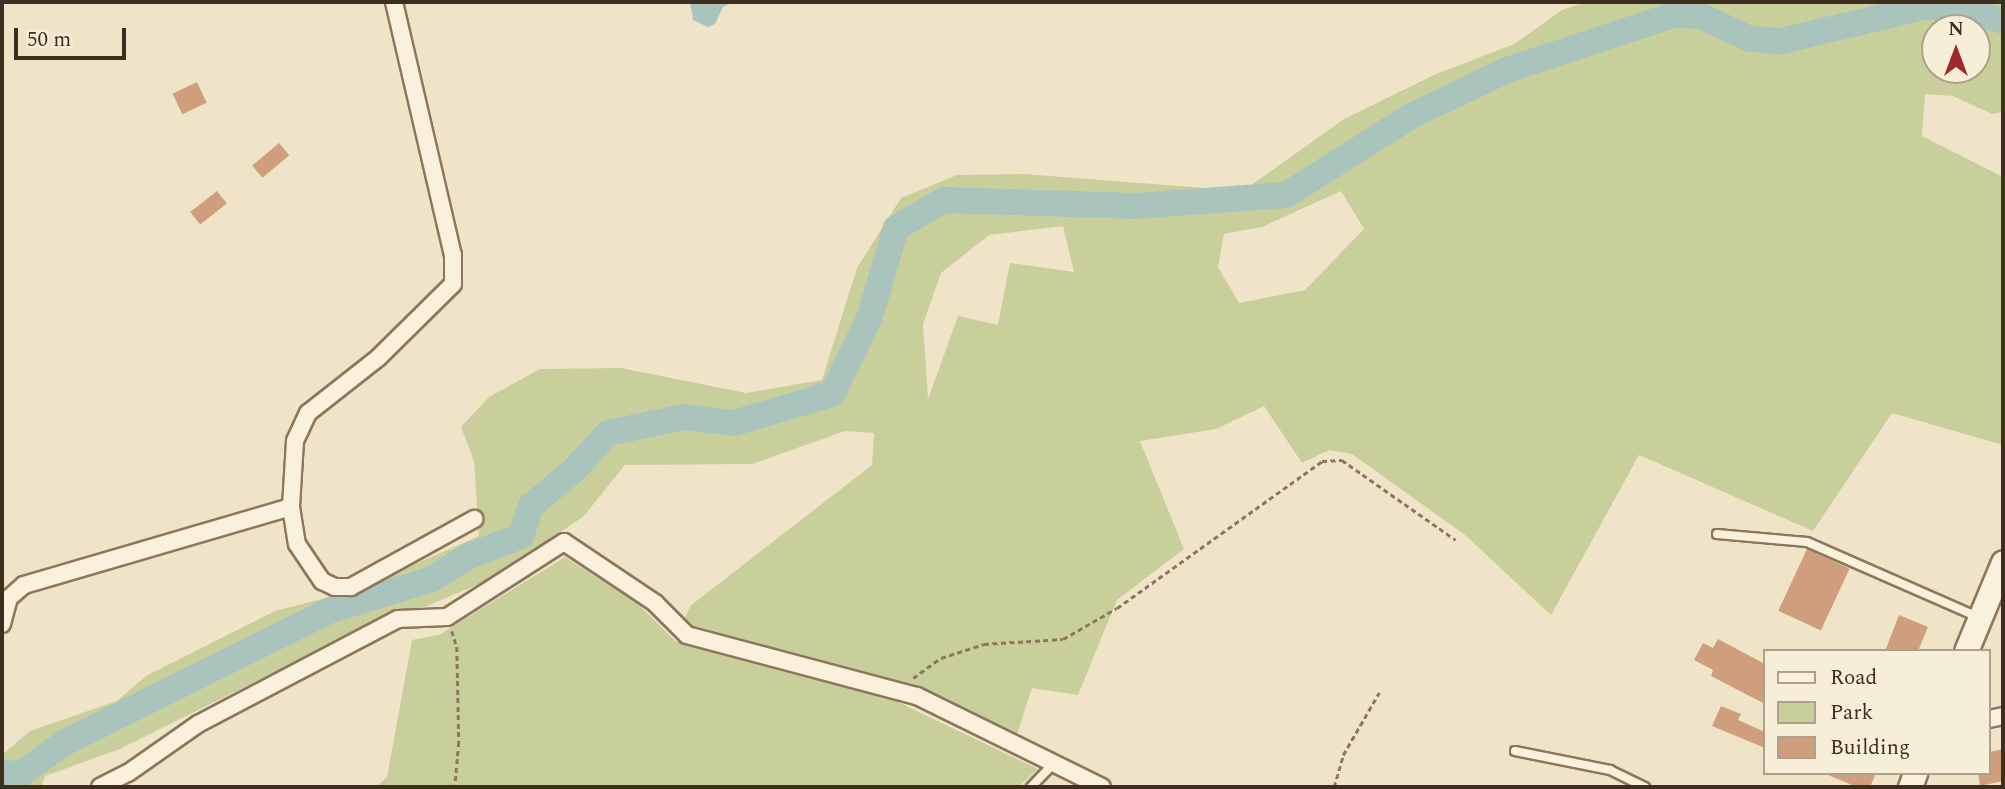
<!DOCTYPE html>
<style>
body{margin:0}
#map{position:relative;width:2005px;height:789px;overflow:hidden;background:#f0e4c8;font-family:Spectral,serif}
div>[style]{position:absolute}
[style*='--x']{left:calc(var(--x)*1px);top:calc(var(--y)*1px);width:calc(var(--w)*1px);rotate:calc(var(--a)*1deg)}
.green>*{inset:0;background:#c9cf9b}
.water>*{inset:0;background:#a9c4bc}
.stream>*{height:4.5px;margin:-2.25px;padding:0 2.25px;transform-origin:2.25px;border-radius:2.25px;background:#a9c4bc}
.river>*{height:26px;margin:-13px;padding:0 13px;transform-origin:13px;border-radius:13px;background:#a9c4bc}
.building>*{inset:0;background:#cf9f7d;transform-origin:0 0}
.path>*{height:2.5px;margin-top:-1.25px;transform-origin:0;background:repeating-linear-gradient(90deg,#8d765c 0 5px,transparent 0 8.5px)}
.roads{filter:drop-shadow(2px 0 #8d765c) drop-shadow(-2px 0 #8d765c) drop-shadow(0 2px #8d765c) drop-shadow(0 -2px #8d765c)}
.lane>*{height:8px;margin:-4px;padding:0 4px;transform-origin:4px;border-radius:4px;background:#faf1dc}
.street>*{height:16px;margin:-8px;padding:0 8px;transform-origin:8px;border-radius:8px;background:#faf1dc}
.secondary>*{height:23px;margin:-11.5px;padding:0 11.5px;transform-origin:11.5px;border-radius:11.5px;background:#faf1dc}
span{translate:-50% -50%;white-space:nowrap;text-align:center;line-height:1.15;-webkit-text-stroke:6px #f7eed8;paint-order:stroke}
.frame{position:absolute;inset:0;border:4px solid #3d2e20;pointer-events:none}
.legend{position:absolute;left:1763px;top:649px;width:228px;height:126px;box-sizing:border-box;background:#f7eed8;border:2px solid #ada18e;margin:0;padding:9px 12px;list-style:none;font-size:21px;color:#3d2e20}
.legend li{display:flex;align-items:center;gap:14px;height:35px}
.legend b{width:35px;border:2px solid #ada18e}
.north{position:absolute;left:1921px;top:14px;width:70px;height:70px;box-sizing:border-box;background:#f7eed8;border:2px solid #ada18e;border-radius:50%;rotate:0deg;font-size:19px;font-weight:700;line-height:28px;text-align:center;color:#3d2e20}
.north::after{content:'';display:block;margin:auto;width:24px;height:32px;background:#9e2a2b;clip-path:polygon(50% 0,100% 100%,50% 72%,0 100%)}
.scale{position:absolute;left:14px;top:28px;width:112px;height:32px;box-sizing:border-box;border:4px solid #3d2e20;border-top:0;padding-left:9px;font-size:21px;line-height:24px;white-space:nowrap;color:#3d2e20;-webkit-text-stroke:5px #f7eed8;paint-order:stroke}
</style>
<div id="map">
<div class="green">
<i style="clip-path:polygon(evenodd,1586px 2px,2003px 3px,2003px 112px,1992px 114px,1953px 96px,1925px 94px,1922px 136px,2003px 177px,2003px 445px,1892px 413px,1813px 531px,1639px 455px,1551px 615px,1465px 535px,1352px 454px,1329px 450px,1302px 463px,1264px 406px,1216px 429px,1140px 441px,1184px 549px,1117px 600px,1078px 695px,1032px 688px,1016px 738px,894px 681px,683px 623px,690px 606px,872px 465px,874px 433px,845px 431px,752px 464px,625px 465px,583px 517px,484px 582px,303px 658px,120px 749px,45px 776px,41px 787px,2px 787px,2px 755px,30px 731px,117px 701px,146px 676px,275px 611px,356px 590px,479px 536px,474px 461px,461px 427px,489px 397px,540px 369px,621px 368px,746px 393px,822px 380px,857px 268px,901px 198px,957px 175px,1024px 174px,1243px 191px,1344px 119px,1434px 75px,1514px 44px,1562px 10px,1586px 2px,1935px 28px,1977px 28px,1977px 70px,1935px 70px,1935px 28px,1586px 2px,1341px 191px,1364px 229px,1305px 290px,1239px 303px,1218px 267px,1224px 234px,1262px 227px,1341px 191px,1586px 2px,1063px 226px,1074px 272px,1010px 263px,998px 325px,958px 316px,928px 399px,923px 324px,941px 273px,989px 235px,1063px 226px)"></i>
<i style="clip-path:polygon(565px 557px,638px 604px,675px 641px,896px 701px,1038px 769px,1018px 787px,376px 787px,387px 777px,412px 640px,439px 635px)"></i>
</div>
<div class="water">
<i style="clip-path:polygon(690px 2px,734px 2px,723px 7px,715px 24px,708px 27px,693px 20px)"></i>
</div>
<div class="stream">
<i style="--x:17;--y:787;--w:14;--a:-73"></i>
</div>
<div class="river">
<i style="--x:2;--y:773;--w:19;--a:3"></i>
<i style="--x:21;--y:774;--w:53;--a:-35.8"></i>
<i style="--x:64;--y:743;--w:298;--a:-26.5"></i>
<i style="--x:331;--y:610;--w:103;--a:-16.9"></i>
<i style="--x:430;--y:580;--w:46;--a:-31.6"></i>
<i style="--x:469;--y:556;--w:56;--a:-21"></i>
<i style="--x:521;--y:536;--w:32;--a:-72"></i>
<i style="--x:531;--y:506;--w:56;--a:-39.9"></i>
<i style="--x:574;--y:470;--w:50;--a:-47.4"></i>
<i style="--x:608;--y:433;--w:78;--a:-11.9"></i>
<i style="--x:684;--y:417;--w:50;--a:6.8"></i>
<i style="--x:734;--y:423;--w:102;--a:-16.5"></i>
<i style="--x:832;--y:394;--w:84;--a:-63.7"></i>
<i style="--x:869;--y:319;--w:95;--a:-73.5"></i>
<i style="--x:896;--y:228;--w:56;--a:-30.3"></i>
<i style="--x:944;--y:200;--w:192;--a:1.8"></i>
<i style="--x:1136;--y:206;--w:150;--a:-4.2"></i>
<i style="--x:1286;--y:195;--w:148;--a:-32.3"></i>
<i style="--x:1411;--y:116;--w:106;--a:-25.6"></i>
<i style="--x:1507;--y:70;--w:175;--a:-18.3"></i>
<i style="--x:1673;--y:15;--w:28;--a:2"></i>
<i style="--x:1701;--y:16;--w:54;--a:25.1"></i>
<i style="--x:1750;--y:39;--w:31;--a:4"></i>
<i style="--x:1781;--y:41;--w:147;--a:-13.4"></i>
<i style="--x:1924;--y:7;--w:33;--a:2"></i>
<i style="--x:1957;--y:8;--w:48;--a:15.8"></i>
</div>
<div class="building">
<i style="left:197px;top:82px;width:23px;height:27px;rotate:65deg"></i>
<i style="left:279px;top:143px;width:16px;height:35px;rotate:50deg"></i>
<i style="left:217px;top:191px;width:16px;height:34px;rotate:52deg"></i>
<i style="left:1807px;top:549px;width:47px;height:68px;rotate:25deg"></i>
<i style="clip-path:polygon(1899px 615px,1928px 627px,1918px 651px,1885px 651px)"></i>
<i style="clip-path:polygon(1718px 639px,1765px 664px,1765px 704px,1711px 676px,1713px 670px,1694px 660px,1703px 643px,1713px 648px)"></i>
<i style="clip-path:polygon(1721px 706px,1741px 714px,1738px 720px,1765px 732px,1765px 748px,1712px 726px)"></i>
<i style="clip-path:polygon(2003px 749px,2003px 781px,1980px 786px,1978px 773px,1989px 773px,1989px 752px)"></i>
<i style="clip-path:polygon(1823px 773px,1876px 773px,1870px 787px,1857px 787px)"></i>
</div>
<div class="path">
<i style="--x:452;--y:631;--w:17;--a:73"></i>
<i style="--x:457;--y:647;--w:95;--a:88.8"></i>
<i style="--x:459;--y:742;--w:45;--a:95.1"></i>
<i style="--x:913;--y:678;--w:34;--a:-36"></i>
<i style="--x:941;--y:658;--w:45;--a:-18"></i>
<i style="--x:984;--y:644;--w:79;--a:-3.6"></i>
<i style="--x:1063;--y:639;--w:62;--a:-29.9"></i>
<i style="--x:1117;--y:608;--w:252;--a:-35.6"></i>
<i style="--x:1322;--y:461;--w:20;--a:-3"></i>
<i style="--x:1342;--y:460;--w:139;--a:35.1"></i>
<i style="--x:1334;--y:787;--w:33;--a:-74"></i>
<i style="--x:1343;--y:755;--w:72;--a:-59.9"></i>
</div>
<div class="roads">
<div class="lane">
<i style="--x:1717;--y:534;--w:90;--a:5.1"></i>
<i style="--x:1807;--y:542;--w:187;--a:23.7"></i>
<i style="--x:1515;--y:751;--w:97;--a:11.3"></i>
<i style="--x:1610;--y:770;--w:39;--a:26"></i>
<i style="--x:1031;--y:787;--w:32;--a:-46"></i>
</div>
<div class="street">
<i style="--x:394;--y:2;--w:260;--a:76.9"></i>
<i style="--x:453;--y:255;--w:29;--a:90"></i>
<i style="--x:453;--y:284;--w:105;--a:135.4"></i>
<i style="--x:378;--y:358;--w:89;--a:141.8"></i>
<i style="--x:308;--y:413;--w:31;--a:115"></i>
<i style="--x:295;--y:441;--w:66;--a:93.5"></i>
<i style="--x:291;--y:507;--w:37;--a:81"></i>
<i style="--x:297;--y:544;--w:45;--a:56"></i>
<i style="--x:322;--y:581;--w:14;--a:25"></i>
<i style="--x:335;--y:587;--w:16;--a:0"></i>
<i style="--x:351;--y:587;--w:141;--a:-28.9"></i>
<i style="--x:2;--y:624;--w:27;--a:-75"></i>
<i style="--x:9;--y:598;--w:20;--a:-41"></i>
<i style="--x:24;--y:585;--w:278;--a:-16.3"></i>
<i style="--x:1989;--y:719;--w:14;--a:-12"></i>
<i style="--x:100;--y:787;--w:31;--a:-27"></i>
<i style="--x:128;--y:773;--w:85;--a:-35"></i>
<i style="--x:198;--y:724;--w:226;--a:-27.7"></i>
<i style="--x:398;--y:619;--w:49;--a:-2.3"></i>
<i style="--x:447;--y:617;--w:139;--a:-32.7"></i>
<i style="--x:564;--y:542;--w:110;--a:33.8"></i>
<i style="--x:655;--y:603;--w:45;--a:45"></i>
<i style="--x:687;--y:635;--w:238;--a:14.9"></i>
<i style="--x:917;--y:696;--w:206;--a:26.2"></i>
</div>
<div class="secondary">
<i style="--x:1966;--y:651;--w:96;--a:-67.4"></i>
<i style="--x:1910;--y:787;--w:15;--a:-70"></i>
</div>
</div>
<div class="frame"></div>
<ul class="legend">
<li><b style="height:9px;background:#faf1dc"></b>Road</li>
<li><b style="height:19px;background:#c9cf9b"></b>Park</li>
<li><b style="height:19px;background:#cf9f7d"></b>Building</li>
</ul>
<div class="north">N</div>
<div class="scale">50 m</div>
</div>
